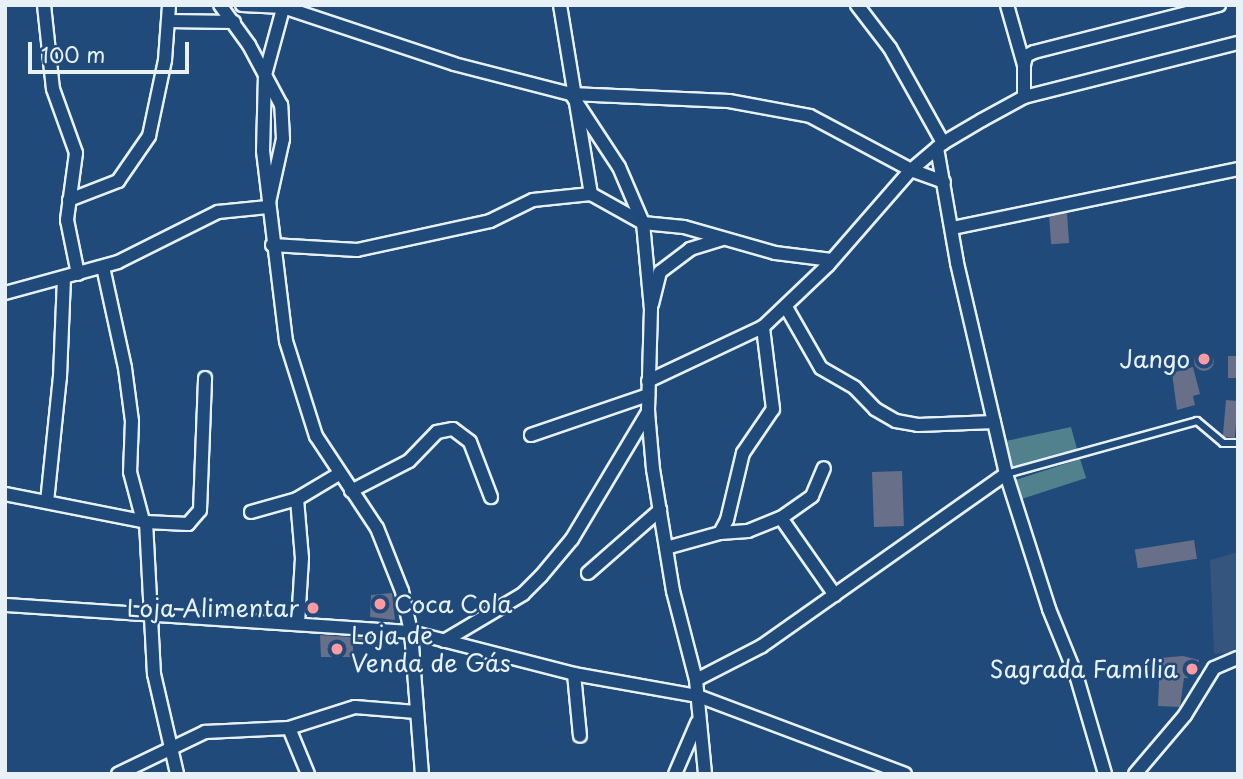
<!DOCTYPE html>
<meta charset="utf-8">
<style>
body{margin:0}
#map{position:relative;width:1243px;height:779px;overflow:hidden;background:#1f4a7a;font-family:"Playpen Sans",sans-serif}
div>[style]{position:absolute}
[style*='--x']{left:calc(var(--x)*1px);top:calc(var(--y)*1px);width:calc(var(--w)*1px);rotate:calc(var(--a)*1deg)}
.built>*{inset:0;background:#35557e}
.green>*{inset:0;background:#50818c;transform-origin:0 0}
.building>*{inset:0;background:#676f89;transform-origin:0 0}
.round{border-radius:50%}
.roads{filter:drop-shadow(2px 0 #e8f1f8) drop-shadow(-2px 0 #e8f1f8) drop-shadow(0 2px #e8f1f8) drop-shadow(0 -2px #e8f1f8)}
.service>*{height:6px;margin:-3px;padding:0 3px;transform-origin:3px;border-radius:3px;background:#1f4a7a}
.minor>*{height:12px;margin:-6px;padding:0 6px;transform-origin:6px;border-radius:6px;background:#1f4a7a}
.dots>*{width:19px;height:19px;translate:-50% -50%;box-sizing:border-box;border:4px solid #1f4a7a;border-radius:50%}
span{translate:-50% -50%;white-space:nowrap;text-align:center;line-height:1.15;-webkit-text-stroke:5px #1f4a7a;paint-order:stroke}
.poi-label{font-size:24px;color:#e8f1f8}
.right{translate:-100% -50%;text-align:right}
.left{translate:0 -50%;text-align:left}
.frame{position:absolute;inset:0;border:7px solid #e8f1f8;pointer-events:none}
.scale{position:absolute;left:28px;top:42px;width:161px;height:32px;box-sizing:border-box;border:4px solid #e8f1f8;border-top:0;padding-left:9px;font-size:21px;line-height:24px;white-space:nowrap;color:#e8f1f8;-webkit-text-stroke:5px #1f4a7a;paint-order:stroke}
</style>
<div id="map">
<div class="built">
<i style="clip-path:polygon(1238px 552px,1238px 651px,1214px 654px,1210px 560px)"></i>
</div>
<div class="green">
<i style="clip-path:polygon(1071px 427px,1077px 449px,1013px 467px,1006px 441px)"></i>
<i style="left:1080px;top:459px;width:20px;height:67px;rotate:72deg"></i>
</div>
<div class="building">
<i style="left:1067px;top:213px;width:30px;height:18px;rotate:86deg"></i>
<i class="round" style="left:1194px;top:351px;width:20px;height:20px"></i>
<i style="left:1228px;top:356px;width:10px;height:22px"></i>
<i style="clip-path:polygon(1193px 367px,1200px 394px,1193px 396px,1195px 405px,1177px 410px,1172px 373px)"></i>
<i style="left:1226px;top:400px;width:12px;height:37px;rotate:5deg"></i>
<i style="left:902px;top:471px;width:55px;height:30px;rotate:88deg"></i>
<i style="left:1194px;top:540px;width:19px;height:60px;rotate:81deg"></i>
<i style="clip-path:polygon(392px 593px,395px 620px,370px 617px,371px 595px)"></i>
<i style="clip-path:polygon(320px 635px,364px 638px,365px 643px,353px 642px,353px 657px,321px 657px)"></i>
<i style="clip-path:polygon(1183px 656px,1199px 660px,1197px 678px,1184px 678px,1180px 707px,1158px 706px,1160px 658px)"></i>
</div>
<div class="roads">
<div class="service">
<i style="--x:1006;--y:474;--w:198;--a:-15.5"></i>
<i style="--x:1197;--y:421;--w:34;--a:40"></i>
<i style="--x:1223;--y:443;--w:15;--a:0"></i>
</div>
<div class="minor">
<i style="--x:44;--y:5;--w:84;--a:83.9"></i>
<i style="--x:53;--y:89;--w:68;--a:70.2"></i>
<i style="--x:76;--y:153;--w:68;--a:97.7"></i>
<i style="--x:67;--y:220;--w:55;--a:78.5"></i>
<i style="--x:242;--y:5;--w:41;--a:2.8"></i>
<i style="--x:283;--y:7;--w:180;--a:18.4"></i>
<i style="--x:454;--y:64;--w:121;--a:14.4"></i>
<i style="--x:571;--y:94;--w:158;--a:2.5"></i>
<i style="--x:729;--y:101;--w:82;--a:10.5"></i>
<i style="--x:810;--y:116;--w:115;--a:28.1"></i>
<i style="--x:911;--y:170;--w:35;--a:20"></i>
<i style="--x:284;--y:5;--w:73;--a:105.2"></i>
<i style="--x:265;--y:75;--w:76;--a:91.5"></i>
<i style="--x:263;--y:151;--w:191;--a:83.1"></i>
<i style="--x:286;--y:341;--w:100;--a:72.5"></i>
<i style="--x:316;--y:436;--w:110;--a:56.5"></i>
<i style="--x:377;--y:528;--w:68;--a:68.4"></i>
<i style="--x:402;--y:591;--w:42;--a:77.6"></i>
<i style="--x:411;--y:632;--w:142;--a:85.6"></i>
<i style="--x:560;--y:5;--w:192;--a:80.7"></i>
<i style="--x:857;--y:5;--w:54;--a:52.5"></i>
<i style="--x:890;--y:48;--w:109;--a:60.8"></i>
<i style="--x:1007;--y:5;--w:62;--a:74.2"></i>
<i style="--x:168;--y:21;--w:66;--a:0.9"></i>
<i style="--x:571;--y:94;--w:87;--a:56.7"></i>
<i style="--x:619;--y:167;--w:61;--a:66.8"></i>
<i style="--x:643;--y:223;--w:86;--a:84.7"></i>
<i style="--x:651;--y:309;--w:103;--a:91.7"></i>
<i style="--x:648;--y:412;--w:57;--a:85"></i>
<i style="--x:653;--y:469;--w:124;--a:80.7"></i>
<i style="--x:673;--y:591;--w:92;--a:75.5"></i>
<i style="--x:696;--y:680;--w:94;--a:84.5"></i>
<i style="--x:1024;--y:97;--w:32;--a:-90"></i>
<i style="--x:1024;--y:65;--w:9;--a:-77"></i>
<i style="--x:1026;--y:56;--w:9;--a:-27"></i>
<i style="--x:1034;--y:52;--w:191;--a:-14.3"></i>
<i style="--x:937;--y:148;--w:117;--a:80.1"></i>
<i style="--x:957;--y:263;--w:217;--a:76.9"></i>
<i style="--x:1006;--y:474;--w:142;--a:72.3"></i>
<i style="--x:1049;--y:609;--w:74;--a:67.9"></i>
<i style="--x:1077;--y:678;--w:100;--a:73.7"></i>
<i style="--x:69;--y:200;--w:53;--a:-21.2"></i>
<i style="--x:118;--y:181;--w:55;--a:-55.4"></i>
<i style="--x:149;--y:136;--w:78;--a:-78.1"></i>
<i style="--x:165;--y:60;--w:55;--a:-85.8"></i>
<i style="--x:953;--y:228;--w:291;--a:-11.7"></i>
<i style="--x:272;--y:245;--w:85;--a:3.4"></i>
<i style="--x:357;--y:250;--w:136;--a:-12.3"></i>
<i style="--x:490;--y:221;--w:48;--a:-26"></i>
<i style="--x:533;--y:200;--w:58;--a:-5.9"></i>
<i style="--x:591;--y:194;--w:60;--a:29.1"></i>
<i style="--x:643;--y:223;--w:41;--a:5.6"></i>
<i style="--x:684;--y:227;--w:95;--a:15.9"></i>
<i style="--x:775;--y:253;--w:57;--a:7"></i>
<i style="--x:103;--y:267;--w:103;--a:77.7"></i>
<i style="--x:125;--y:368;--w:53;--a:82.5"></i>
<i style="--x:132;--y:421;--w:51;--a:92.2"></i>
<i style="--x:130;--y:472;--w:51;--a:75.1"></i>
<i style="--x:5;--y:293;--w:117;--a:-15.3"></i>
<i style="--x:118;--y:262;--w:112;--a:-26.6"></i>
<i style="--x:218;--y:212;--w:50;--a:-5.7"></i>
<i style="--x:268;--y:207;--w:70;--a:-77.6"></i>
<i style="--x:283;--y:139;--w:34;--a:-93"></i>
<i style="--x:281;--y:105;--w:68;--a:-118.1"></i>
<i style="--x:249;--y:45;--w:49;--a:-125.9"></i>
<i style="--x:652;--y:304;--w:33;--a:-76"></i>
<i style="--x:660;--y:272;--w:38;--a:-37"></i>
<i style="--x:690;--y:249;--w:34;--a:-17"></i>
<i style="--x:786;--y:307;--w:70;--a:60.2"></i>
<i style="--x:821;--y:368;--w:39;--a:30"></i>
<i style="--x:855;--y:388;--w:29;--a:46"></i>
<i style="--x:875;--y:409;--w:24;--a:30"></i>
<i style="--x:896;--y:421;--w:22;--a:10"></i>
<i style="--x:918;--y:425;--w:76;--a:-2.3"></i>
<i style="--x:648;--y:381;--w:127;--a:-25.2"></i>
<i style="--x:763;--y:327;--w:90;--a:-43.6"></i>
<i style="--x:828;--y:265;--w:126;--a:-48.9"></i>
<i style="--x:911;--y:170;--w:42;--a:-40.2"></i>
<i style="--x:943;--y:143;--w:45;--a:-30.5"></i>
<i style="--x:982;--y:120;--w:48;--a:-28.7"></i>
<i style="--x:1024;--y:97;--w:221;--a:-14.2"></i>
<i style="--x:531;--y:435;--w:124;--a:-18.9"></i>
<i style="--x:351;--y:491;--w:65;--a:-27.3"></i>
<i style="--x:409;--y:461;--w:40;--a:-46"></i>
<i style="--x:437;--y:432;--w:16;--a:-11"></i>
<i style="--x:453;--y:429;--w:21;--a:37"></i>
<i style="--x:470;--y:442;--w:59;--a:69.1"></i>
<i style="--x:5;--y:494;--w:144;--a:11.2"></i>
<i style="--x:146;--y:522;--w:42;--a:2.7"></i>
<i style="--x:188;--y:524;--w:18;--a:-49"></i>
<i style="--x:200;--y:510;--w:132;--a:-87.8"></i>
<i style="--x:297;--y:499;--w:59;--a:85.2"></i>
<i style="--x:302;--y:558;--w:65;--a:93.5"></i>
<i style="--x:47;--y:502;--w:126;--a:-84.1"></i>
<i style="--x:60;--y:377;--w:99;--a:-87.7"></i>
<i style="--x:251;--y:512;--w:48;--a:-15.8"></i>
<i style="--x:297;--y:499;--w:49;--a:-30.8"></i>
<i style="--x:781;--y:518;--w:94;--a:55"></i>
<i style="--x:146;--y:522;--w:152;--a:87"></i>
<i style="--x:154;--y:674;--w:103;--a:77"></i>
<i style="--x:720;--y:533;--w:28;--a:-4"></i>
<i style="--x:748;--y:531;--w:35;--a:-22"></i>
<i style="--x:781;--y:518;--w:38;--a:-35"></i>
<i style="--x:812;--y:496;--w:30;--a:-67"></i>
<i style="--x:666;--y:548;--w:56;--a:-15.5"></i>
<i style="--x:720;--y:533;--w:15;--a:-62"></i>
<i style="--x:727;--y:520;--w:69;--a:-76.6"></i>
<i style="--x:743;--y:453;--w:53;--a:-55.7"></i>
<i style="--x:773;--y:409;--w:83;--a:-97"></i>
<i style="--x:588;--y:573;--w:96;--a:-41.2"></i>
<i style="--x:5;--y:605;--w:407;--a:3.8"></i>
<i style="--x:411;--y:632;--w:168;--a:14.4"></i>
<i style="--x:574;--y:674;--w:126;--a:10.1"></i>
<i style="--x:698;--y:696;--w:221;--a:20.6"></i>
<i style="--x:444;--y:641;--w:92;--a:-30.7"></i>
<i style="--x:523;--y:594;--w:25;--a:-45"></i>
<i style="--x:541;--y:576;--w:48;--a:-50"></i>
<i style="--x:572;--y:539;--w:148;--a:-59.1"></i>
<i style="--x:574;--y:674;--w:62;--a:84.5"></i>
<i style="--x:696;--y:680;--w:74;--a:-27.3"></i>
<i style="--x:762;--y:646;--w:299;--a:-35.2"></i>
<i style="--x:289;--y:728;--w:50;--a:67.6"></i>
<i style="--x:118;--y:774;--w:97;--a:-25.8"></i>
<i style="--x:205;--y:732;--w:84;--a:-2.7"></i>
<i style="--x:289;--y:728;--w:69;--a:-17.7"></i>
<i style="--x:355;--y:707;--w:61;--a:4.7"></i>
<i style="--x:675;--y:774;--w:56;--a:-66.7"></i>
<i style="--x:1135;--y:774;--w:77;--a:-49.7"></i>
<i style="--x:1185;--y:715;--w:55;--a:-58.3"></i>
<i style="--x:1214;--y:668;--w:26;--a:-23"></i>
</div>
</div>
<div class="dots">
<i style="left:1204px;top:359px;background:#ff9aa2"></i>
<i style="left:380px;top:604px;background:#ff9aa2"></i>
<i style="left:313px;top:608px;background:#ff9aa2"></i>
<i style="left:337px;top:649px;background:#ff9aa2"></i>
<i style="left:1192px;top:669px;background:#ff9aa2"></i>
</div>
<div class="poi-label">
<span class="right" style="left:1190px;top:359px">Jango</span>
<span class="left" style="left:394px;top:604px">Coca Cola</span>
<span class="right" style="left:299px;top:608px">Loja Alimentar</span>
<span class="left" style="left:351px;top:649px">Loja de<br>Venda de Gás</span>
<span class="right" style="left:1178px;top:669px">Sagrada Família</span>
</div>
<div class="frame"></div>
<div class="scale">100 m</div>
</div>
